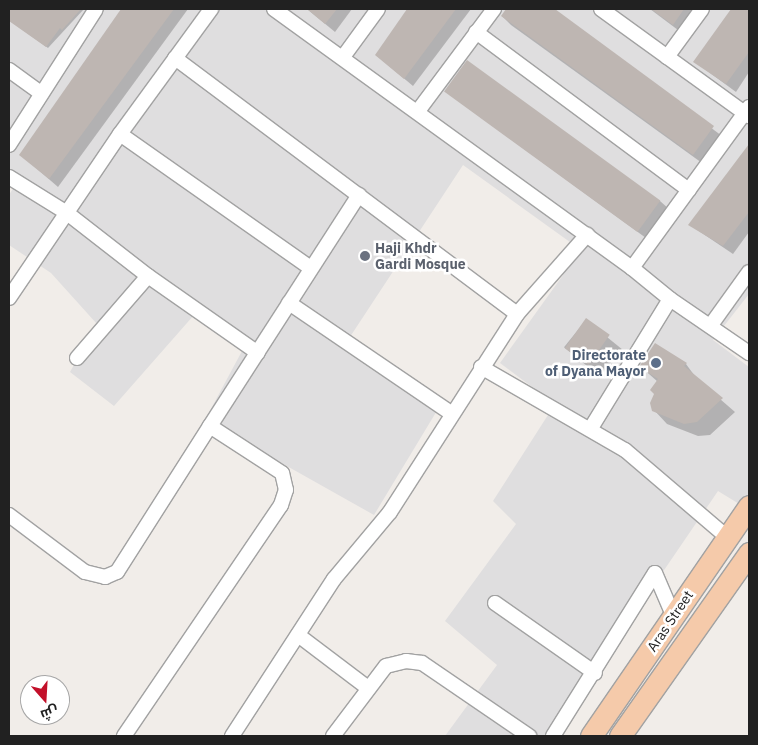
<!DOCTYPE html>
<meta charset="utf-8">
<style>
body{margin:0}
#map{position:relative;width:758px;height:745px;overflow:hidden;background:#f1ede9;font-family:"IBM Plex Sans",Cairo,sans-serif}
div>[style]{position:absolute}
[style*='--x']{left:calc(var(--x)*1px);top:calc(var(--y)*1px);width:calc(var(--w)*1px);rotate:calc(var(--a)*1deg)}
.residential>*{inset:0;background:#dfdedf}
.shadow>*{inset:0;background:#0003;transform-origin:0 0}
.building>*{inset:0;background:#beb6b2;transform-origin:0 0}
.roads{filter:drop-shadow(1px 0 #a2a2a2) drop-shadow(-1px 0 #a2a2a2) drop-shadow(0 1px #a2a2a2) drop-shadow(0 -1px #a2a2a2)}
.street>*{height:14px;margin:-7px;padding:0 7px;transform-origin:7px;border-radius:7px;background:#fff}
.primary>*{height:21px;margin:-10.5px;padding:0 10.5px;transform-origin:10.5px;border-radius:10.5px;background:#f5caaa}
.dots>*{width:14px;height:14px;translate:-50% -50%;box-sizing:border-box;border:2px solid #fff;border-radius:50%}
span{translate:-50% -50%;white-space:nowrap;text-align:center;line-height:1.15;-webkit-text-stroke:5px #fff;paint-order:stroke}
.worship-label{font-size:14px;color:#5b616d;font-weight:700}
.left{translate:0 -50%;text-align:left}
.service-label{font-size:14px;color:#4e5e75;font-weight:700}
.right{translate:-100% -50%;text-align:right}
.street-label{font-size:14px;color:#212121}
.frame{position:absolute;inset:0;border:10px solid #212121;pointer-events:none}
.north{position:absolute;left:20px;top:675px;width:50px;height:50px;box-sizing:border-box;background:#fff;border:1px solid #a6a6a6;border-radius:50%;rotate:161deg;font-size:14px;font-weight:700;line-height:20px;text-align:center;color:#212121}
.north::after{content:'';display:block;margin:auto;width:18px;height:22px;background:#c3102a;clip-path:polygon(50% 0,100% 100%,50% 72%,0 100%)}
</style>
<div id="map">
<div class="residential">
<i style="clip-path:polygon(9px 9px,749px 9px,749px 294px,713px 340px,749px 367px,749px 510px,718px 491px,551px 736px,445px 736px,497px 665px,445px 621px,516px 524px,493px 501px,555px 404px,500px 363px,581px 250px,463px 165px,344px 346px,438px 409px,374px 515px,205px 420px,242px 351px,194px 315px,114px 406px,70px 372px,97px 324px,51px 273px,9px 245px,9px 195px,17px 182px,9px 177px)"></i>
</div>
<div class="shadow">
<i style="clip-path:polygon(9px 9px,84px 9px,48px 48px,9px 20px)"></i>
<i style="clip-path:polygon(122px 9px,188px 9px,58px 187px,21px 155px)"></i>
<i style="clip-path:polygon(307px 9px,352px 9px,335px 32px)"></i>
<i style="clip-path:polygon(409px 9px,471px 9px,413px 86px,376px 55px)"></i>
<i style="clip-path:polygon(508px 9px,553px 9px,722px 136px,702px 163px,511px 25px,502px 16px)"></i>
<i style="clip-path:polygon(650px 9px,698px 9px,682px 33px)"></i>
<i style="clip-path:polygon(733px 9px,749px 9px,749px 72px,736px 92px,695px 62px)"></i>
<i style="clip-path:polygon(446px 92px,660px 201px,669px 209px,646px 238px)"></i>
<i style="clip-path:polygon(749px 146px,749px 232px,733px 254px,690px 225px)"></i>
<i style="left:586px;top:320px;width:46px;height:35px;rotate:39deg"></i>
<i style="clip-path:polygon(655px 345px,686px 364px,697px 379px,735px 412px,710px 435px,698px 436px,667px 424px,654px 410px,658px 382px,640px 366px)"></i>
</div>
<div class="building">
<i style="clip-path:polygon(9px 9px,81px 9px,62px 30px,60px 28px,46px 47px,9px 21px)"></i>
<i style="clip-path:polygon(121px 9px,174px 9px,49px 179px,19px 155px)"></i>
<i style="clip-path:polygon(307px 9px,337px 9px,325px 24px)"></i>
<i style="clip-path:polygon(407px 9px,456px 9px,404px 79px,375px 55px)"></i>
<i style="clip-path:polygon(506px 9px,555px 9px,714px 126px,693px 155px,501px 16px)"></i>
<i style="clip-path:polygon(651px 9px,684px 9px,673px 25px)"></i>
<i style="clip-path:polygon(731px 9px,749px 9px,749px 52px,726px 84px,693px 62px)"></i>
<i style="left:467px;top:60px;width:239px;height:39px;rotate:36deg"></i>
<i style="clip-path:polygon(749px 144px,749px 212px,723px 246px,688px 225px)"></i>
<i style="left:586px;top:318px;width:29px;height:37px;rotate:35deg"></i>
<i style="clip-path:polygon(655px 343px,687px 363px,684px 366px,723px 398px,697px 422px,684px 424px,652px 411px,650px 403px,654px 394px,650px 390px,658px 379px,639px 367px)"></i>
</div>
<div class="roads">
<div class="street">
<i style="--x:274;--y:9;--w:442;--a:35.9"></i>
<i style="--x:632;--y:268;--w:49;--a:39.2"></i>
<i style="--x:670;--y:299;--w:96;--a:34.4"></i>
<i style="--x:601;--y:9;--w:183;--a:35.9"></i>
<i style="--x:476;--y:32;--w:265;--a:36.6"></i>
<i style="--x:343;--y:57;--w:59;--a:-53.9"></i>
<i style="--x:667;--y:57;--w:59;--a:-53.9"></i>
<i style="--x:175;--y:58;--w:427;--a:36.8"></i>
<i style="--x:9;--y:70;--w:39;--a:36"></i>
<i style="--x:418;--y:111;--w:127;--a:-53.3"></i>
<i style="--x:120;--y:134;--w:233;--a:35.1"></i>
<i style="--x:9;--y:145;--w:161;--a:-57.4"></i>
<i style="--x:9;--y:177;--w:68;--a:31.8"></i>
<i style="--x:67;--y:213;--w:103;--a:37.9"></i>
<i style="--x:148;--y:276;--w:134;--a:35"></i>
<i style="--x:632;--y:268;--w:199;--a:-54"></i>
<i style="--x:9;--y:298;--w:198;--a:-55.9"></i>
<i style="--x:120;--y:134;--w:155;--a:-53.9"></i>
<i style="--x:289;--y:303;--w:196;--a:34.2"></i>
<i style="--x:711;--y:325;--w:65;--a:-54.4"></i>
<i style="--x:77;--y:358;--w:108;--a:-49.1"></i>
<i style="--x:481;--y:367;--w:166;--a:30"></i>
<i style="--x:625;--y:450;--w:134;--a:40.5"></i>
<i style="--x:591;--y:428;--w:151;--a:-58.5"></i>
<i style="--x:9;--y:515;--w:95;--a:36.9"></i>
<i style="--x:85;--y:572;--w:21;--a:14"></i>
<i style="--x:105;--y:577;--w:13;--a:-23"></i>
<i style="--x:117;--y:572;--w:173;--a:-57.5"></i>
<i style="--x:655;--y:573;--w:46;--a:66.8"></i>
<i style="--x:495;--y:603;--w:122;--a:35"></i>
<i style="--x:298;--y:635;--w:88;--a:37.1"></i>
<i style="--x:124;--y:736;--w:279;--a:-55.8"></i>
<i style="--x:281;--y:505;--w:16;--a:-72"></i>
<i style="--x:286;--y:490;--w:17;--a:-103"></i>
<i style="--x:282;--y:473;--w:86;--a:-146.9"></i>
<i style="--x:210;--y:426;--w:275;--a:-57.2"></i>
<i style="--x:232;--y:736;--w:187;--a:-57"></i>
<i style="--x:334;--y:579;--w:87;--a:-50.1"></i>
<i style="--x:390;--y:512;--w:235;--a:-57.3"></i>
<i style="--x:517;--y:314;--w:106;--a:-48.5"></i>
<i style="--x:333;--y:736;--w:88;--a:-52.9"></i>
<i style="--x:386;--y:666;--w:21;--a:-14"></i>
<i style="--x:406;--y:661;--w:16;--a:7"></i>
<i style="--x:422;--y:663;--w:130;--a:34.3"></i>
<i style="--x:553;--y:736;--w:192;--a:-58"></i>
</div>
<div class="primary">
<i style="--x:591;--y:736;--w:279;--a:-55.5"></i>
<i style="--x:620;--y:736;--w:224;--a:-54.8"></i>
</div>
</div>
<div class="dots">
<i style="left:365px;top:256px;background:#6b7280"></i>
<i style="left:656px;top:363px;background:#5c6f8a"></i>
</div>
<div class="worship-label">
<span class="left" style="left:375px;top:256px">Haji Khdr<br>Gardi Mosque</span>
</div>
<div class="service-label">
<span class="right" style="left:646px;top:363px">Directorate<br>of Dyana Mayor</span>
</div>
<div class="street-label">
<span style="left:670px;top:621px;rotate:-56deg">Aras Street</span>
</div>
<div class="frame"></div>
<div class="north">ش</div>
</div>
